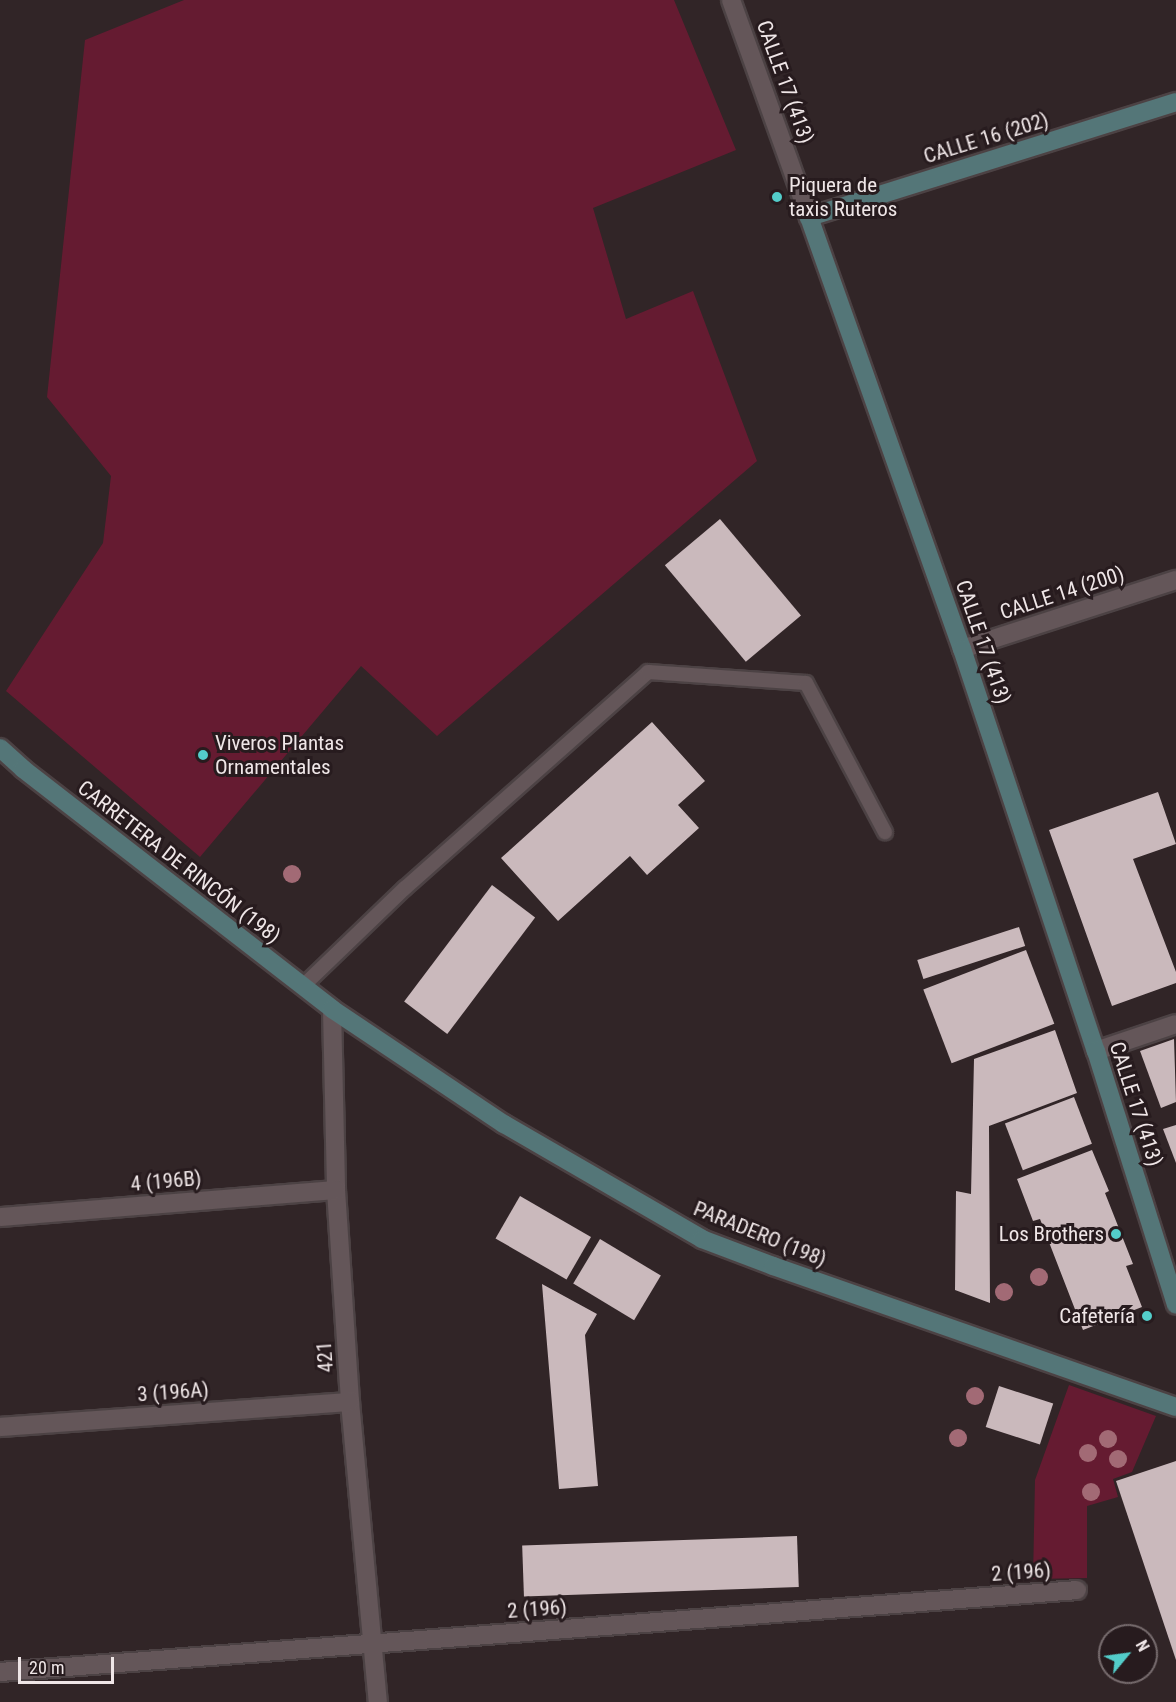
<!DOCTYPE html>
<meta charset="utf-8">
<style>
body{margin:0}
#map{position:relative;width:1176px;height:1702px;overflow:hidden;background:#312527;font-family:"Roboto Condensed",sans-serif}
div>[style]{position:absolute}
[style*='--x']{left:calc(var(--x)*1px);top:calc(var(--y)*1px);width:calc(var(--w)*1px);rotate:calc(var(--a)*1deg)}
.green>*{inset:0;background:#651b31}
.building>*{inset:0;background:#cab9bc;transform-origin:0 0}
.roads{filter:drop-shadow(2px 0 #4c4244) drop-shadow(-2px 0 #4c4244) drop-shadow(0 2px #4c4244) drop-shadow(0 -2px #4c4244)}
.lane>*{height:14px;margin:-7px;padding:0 7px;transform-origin:7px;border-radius:7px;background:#645659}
.street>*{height:18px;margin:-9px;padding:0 9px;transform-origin:9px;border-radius:9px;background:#645659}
.secondary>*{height:18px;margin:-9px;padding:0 9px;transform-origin:9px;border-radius:9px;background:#547678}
.trees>*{width:18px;height:18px;margin:-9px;border-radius:50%;background:#a26a75}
.dots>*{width:16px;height:16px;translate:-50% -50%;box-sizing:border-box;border:3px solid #271b1e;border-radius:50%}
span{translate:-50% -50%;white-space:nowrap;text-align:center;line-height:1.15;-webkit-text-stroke:6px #271b1e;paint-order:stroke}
.street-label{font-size:21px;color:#efe6e7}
.poi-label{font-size:21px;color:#efe6e7}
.left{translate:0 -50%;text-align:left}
.right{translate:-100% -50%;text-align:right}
.north{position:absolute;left:1098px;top:1624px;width:60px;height:60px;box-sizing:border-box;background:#271b1e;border:2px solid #776c6e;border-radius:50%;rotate:61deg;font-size:16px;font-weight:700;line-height:24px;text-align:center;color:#efe6e7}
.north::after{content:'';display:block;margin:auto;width:21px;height:27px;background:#53cdca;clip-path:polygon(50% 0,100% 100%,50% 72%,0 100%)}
.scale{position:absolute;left:18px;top:1657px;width:96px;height:27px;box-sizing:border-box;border:3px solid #efe6e7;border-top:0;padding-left:8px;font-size:18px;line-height:21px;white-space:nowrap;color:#efe6e7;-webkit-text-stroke:4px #271b1e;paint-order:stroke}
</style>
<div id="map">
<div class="green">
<i style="clip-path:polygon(184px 0,674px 0,736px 150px,593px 208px,626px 319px,693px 291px,757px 461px,437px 736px,361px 666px,200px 857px,6px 691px,103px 543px,111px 476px,47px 397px,85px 40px)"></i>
<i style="clip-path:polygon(1069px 1385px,1156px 1416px,1132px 1472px,1113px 1479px,1118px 1497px,1087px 1506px,1087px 1578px,1033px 1579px,1035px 1480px)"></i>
</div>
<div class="building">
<i style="left:720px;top:519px;width:126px;height:72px;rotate:50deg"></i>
<i style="clip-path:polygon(652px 722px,705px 781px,678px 805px,699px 828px,647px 875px,630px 856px,558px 921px,501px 858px)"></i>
<i style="clip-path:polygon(1158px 792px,1176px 844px,1133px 859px,1176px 972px,1176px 983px,1112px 1006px,1049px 830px)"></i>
<i style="left:492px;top:885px;width:54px;height:146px;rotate:37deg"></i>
<i style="left:1019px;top:927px;width:20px;height:107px;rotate:72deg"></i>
<i style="left:1026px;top:950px;width:79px;height:110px;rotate:69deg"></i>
<i style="clip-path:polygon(1055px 1030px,1077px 1093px,989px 1126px,990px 1303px,955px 1290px,956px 1191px,971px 1194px,974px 1059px)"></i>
<i style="clip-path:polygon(1174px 1039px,1176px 1102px,1161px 1108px,1140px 1051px)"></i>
<i style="left:1074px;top:1097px;width:50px;height:74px;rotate:69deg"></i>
<i style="clip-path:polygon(1176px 1125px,1176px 1163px,1163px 1129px)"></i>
<i style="clip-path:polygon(1092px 1150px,1109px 1191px,1105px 1193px,1133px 1264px,1126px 1266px,1142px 1307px,1083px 1330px,1040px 1219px,1033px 1221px,1017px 1179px)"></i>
<i style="left:520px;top:1196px;width:82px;height:49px;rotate:30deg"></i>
<i style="left:600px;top:1239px;width:71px;height:52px;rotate:31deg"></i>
<i style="clip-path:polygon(542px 1284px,597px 1314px,585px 1335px,598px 1486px,559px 1489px)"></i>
<i style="left:999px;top:1386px;width:57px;height:43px;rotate:18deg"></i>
<i style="clip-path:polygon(1176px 1461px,1176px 1660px,1116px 1481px)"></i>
<i style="left:797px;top:1536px;width:51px;height:275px;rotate:88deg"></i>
</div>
<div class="roads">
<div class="lane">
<i style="--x:303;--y:986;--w:141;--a:-43.9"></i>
<i style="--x:405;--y:888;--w:325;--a:-41.6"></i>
<i style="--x:648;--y:672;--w:158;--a:4"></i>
<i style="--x:806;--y:683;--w:169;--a:62.1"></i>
</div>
<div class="street">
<i style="--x:731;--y:0;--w:231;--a:70.2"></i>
<i style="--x:962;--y:649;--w:225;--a:-17.9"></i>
<i style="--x:332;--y:1009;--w:181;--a:88.7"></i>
<i style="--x:336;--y:1190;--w:212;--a:86.2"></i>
<i style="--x:350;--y:1402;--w:301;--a:84.7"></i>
<i style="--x:1096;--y:1051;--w:84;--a:-18.6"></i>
<i style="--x:0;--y:1217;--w:337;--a:-4.6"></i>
<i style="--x:0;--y:1427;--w:351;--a:-4.1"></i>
<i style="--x:0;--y:1672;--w:1080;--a:-4.35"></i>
</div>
<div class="secondary">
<i style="--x:1176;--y:102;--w:385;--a:162.6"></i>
<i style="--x:809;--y:217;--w:458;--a:70.5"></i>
<i style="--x:962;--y:649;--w:424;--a:71.6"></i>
<i style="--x:1096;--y:1051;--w:266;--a:72.5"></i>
<i style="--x:0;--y:748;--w:31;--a:42"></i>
<i style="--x:23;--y:769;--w:391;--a:37.8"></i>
<i style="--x:332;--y:1009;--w:207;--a:33.8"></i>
<i style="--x:504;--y:1124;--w:229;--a:30.1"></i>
<i style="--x:702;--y:1239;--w:76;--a:20.8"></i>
<i style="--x:773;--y:1266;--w:427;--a:19.3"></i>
</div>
</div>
<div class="trees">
<i style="left:292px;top:874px"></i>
<i style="left:1039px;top:1277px"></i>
<i style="left:1004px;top:1292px"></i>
<i style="left:975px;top:1396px"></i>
<i style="left:958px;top:1438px"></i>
<i style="left:1108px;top:1439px"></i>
<i style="left:1088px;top:1453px"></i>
<i style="left:1118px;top:1459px"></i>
<i style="left:1091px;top:1492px"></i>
</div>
<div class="dots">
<i style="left:777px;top:197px;background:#53cdca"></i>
<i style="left:203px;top:755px;background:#53cdca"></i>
<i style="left:1116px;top:1234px;background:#53cdca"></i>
<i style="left:1147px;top:1316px;background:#53cdca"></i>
</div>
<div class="street-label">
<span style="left:785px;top:82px;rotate:70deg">CALLE 17 (413)</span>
<span style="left:986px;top:138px;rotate:-17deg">CALLE 16 (202)</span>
<span style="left:1062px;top:593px;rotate:-18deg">CALLE 14 (200)</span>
<span style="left:983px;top:642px;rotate:71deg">CALLE 17 (413)</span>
<span style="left:179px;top:862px;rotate:38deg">CARRETERA DE RINCÓN (198)</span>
<span style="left:1136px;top:1104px;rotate:72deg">CALLE 17 (413)</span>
<span style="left:166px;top:1181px;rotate:-5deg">4 (196B)</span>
<span style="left:760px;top:1234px;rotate:22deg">PARADERO (198)</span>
<span style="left:325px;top:1357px;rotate:-94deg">421</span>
<span style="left:173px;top:1392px;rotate:-4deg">3 (196A)</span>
<span style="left:1021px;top:1572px;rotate:-4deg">2 (196)</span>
<span style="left:537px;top:1609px;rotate:-4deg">2 (196)</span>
</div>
<div class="poi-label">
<span class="left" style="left:789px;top:197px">Piquera de<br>taxis Ruteros</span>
<span class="left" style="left:215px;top:755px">Viveros Plantas<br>Ornamentales</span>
<span class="right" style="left:1104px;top:1234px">Los Brothers</span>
<span class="right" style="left:1135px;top:1316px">Cafetería</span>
</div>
<div class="north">N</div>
<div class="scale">20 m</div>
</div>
